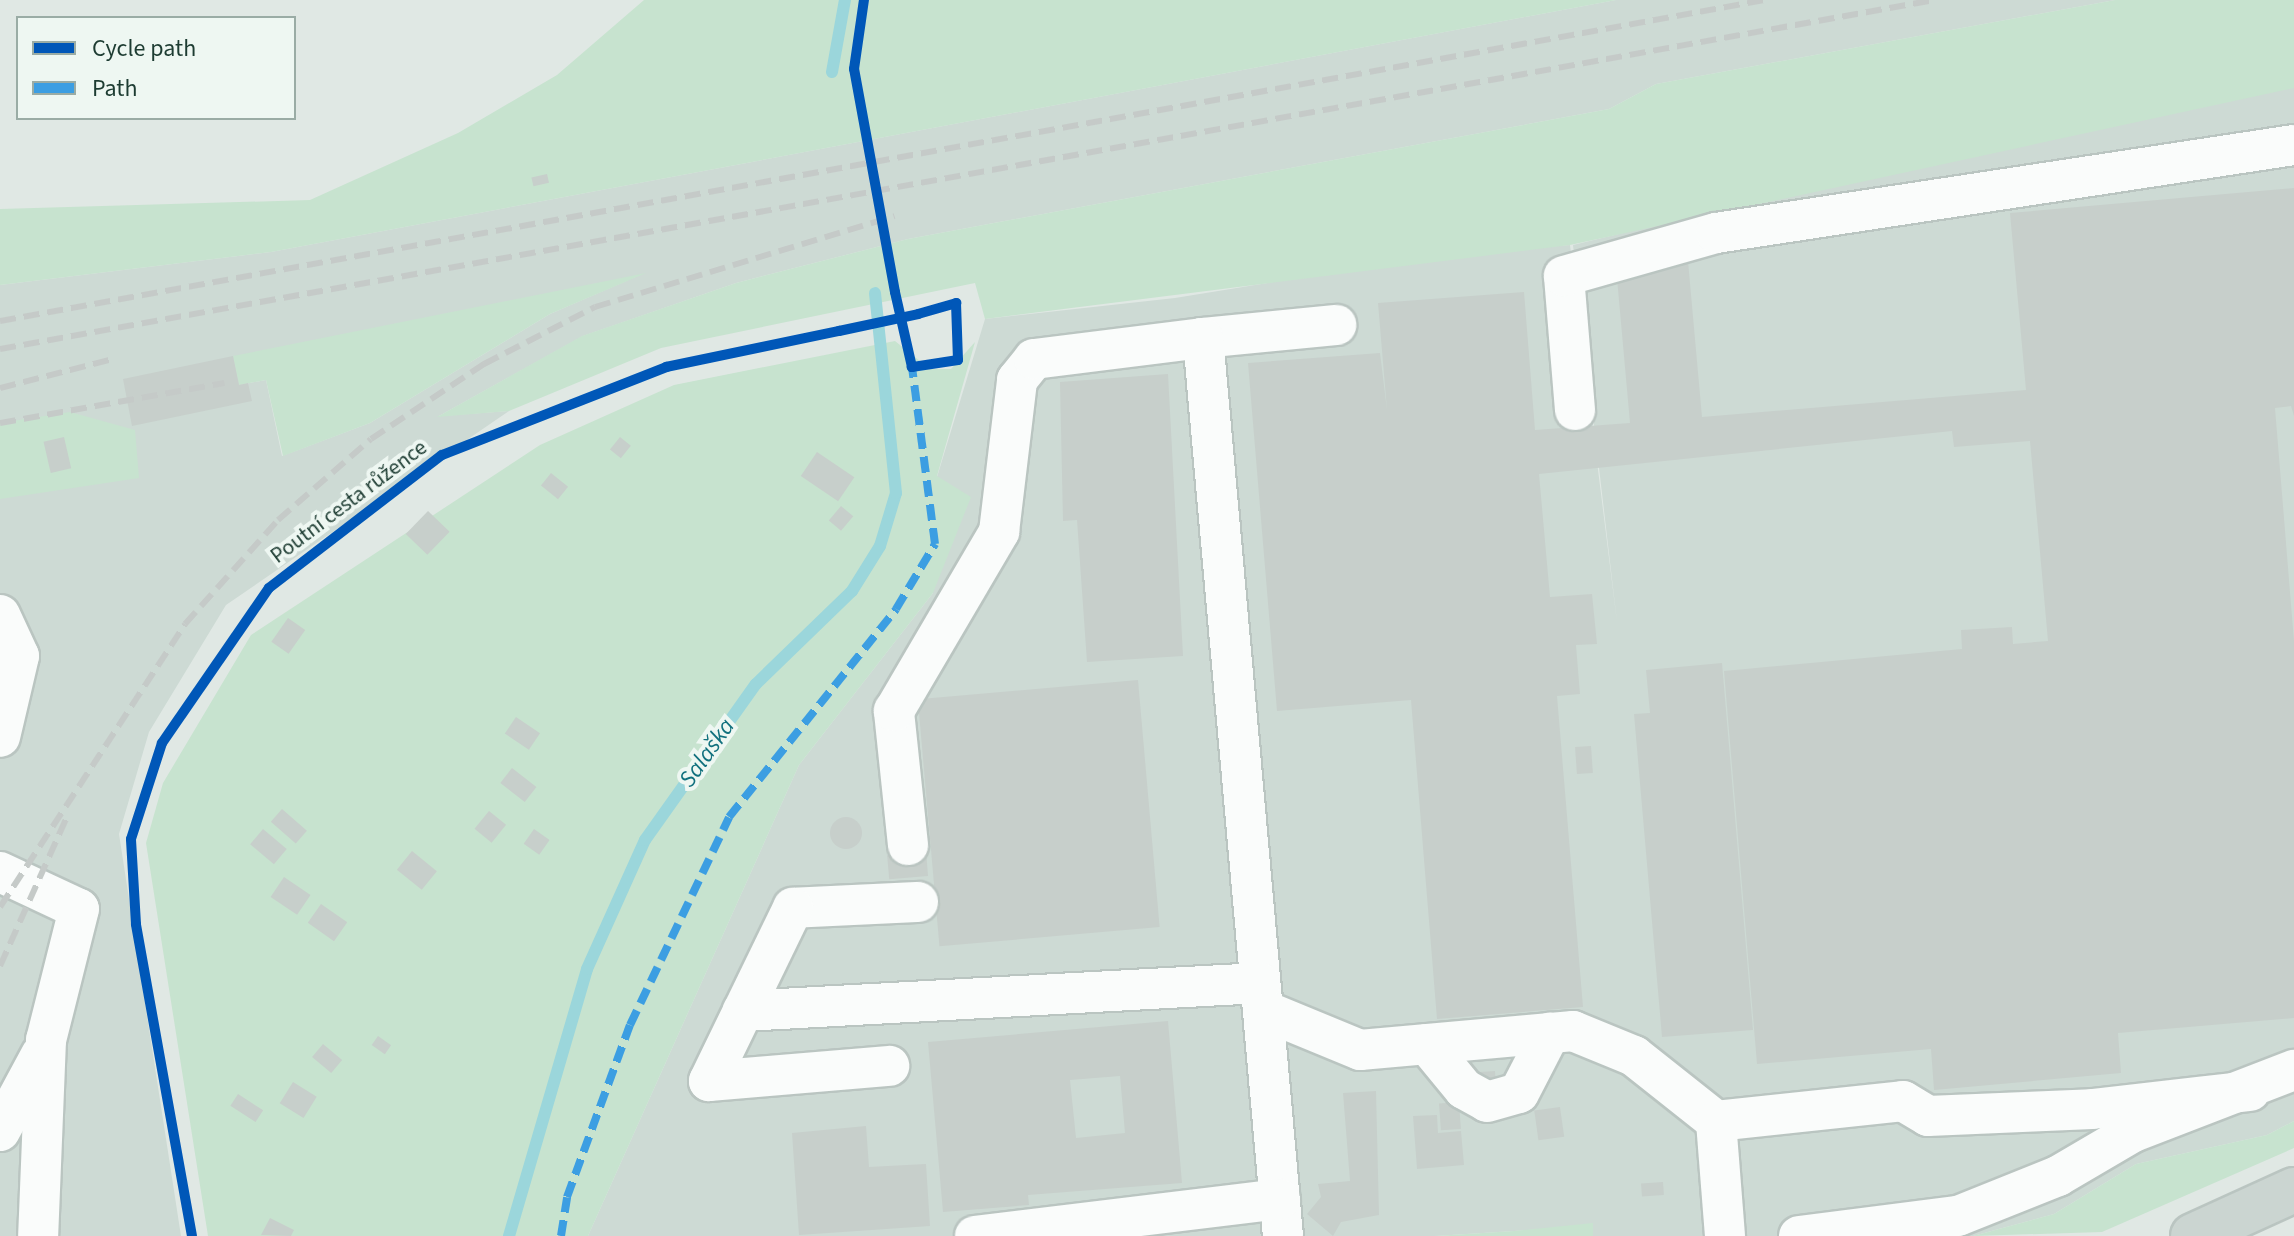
<!DOCTYPE html>
<meta charset="utf-8">
<style>
body{margin:0}
#map{position:relative;width:2294px;height:1236px;overflow:hidden;background:#e0e8e4;font-family:"Source Sans 3",sans-serif}
div>[style]{position:absolute}
[style*='--x']{left:calc(var(--x)*1px);top:calc(var(--y)*1px);width:calc(var(--w)*1px);rotate:calc(var(--a)*1deg)}
.built>*{inset:0;background:#cddad4}
.green>*{inset:0;background:#c7e3cf}
.stream>*{height:12px;margin:-6px;padding:0 6px;transform-origin:6px;border-radius:6px;background:#9bd6db}
.building>*{inset:0;background:#c7cfcb;transform-origin:0 0}
.round{border-radius:50%}
.path>*{height:5px;margin-top:-2.5px;transform-origin:0;background:repeating-linear-gradient(90deg,#bec8c5 0 4px,transparent 0 10px)}
.roads{filter:drop-shadow(2px 0 #bac5c1) drop-shadow(-2px 0 #bac5c1) drop-shadow(0 2px #bac5c1) drop-shadow(0 -2px #bac5c1)}
.minor>*{height:40px;margin:-20px;padding:0 20px;transform-origin:20px;border-radius:20px;background:#fafcfb}
.major>*{height:44px;margin:-22px;padding:0 22px;transform-origin:22px;border-radius:22px;background:#cbd5d1}
.rail>*{height:6px;margin-top:-3px;transform-origin:0;background:repeating-linear-gradient(90deg,#c5cac8 0 16px,transparent 0 24px)}
.quiet>*{height:8px;margin-top:-4px;transform-origin:0;background:repeating-linear-gradient(90deg,#3c9ee2 0 16px,transparent 0 24px)}
.cycleway>*{height:10px;margin:-5px;padding:0 5px;transform-origin:5px;border-radius:5px;background:#0057b8}
span{translate:-50% -50%;white-space:nowrap;text-align:center;line-height:1.15;-webkit-text-stroke:8px #eef7f2;paint-order:stroke}
.street-label{font-size:22px;color:#1d3c32}
.water-label{font-size:24px;color:#12717e;font-style:italic}
.legend{position:absolute;left:16px;top:16px;width:280px;height:104px;box-sizing:border-box;background:#eef7f2;border:2px solid #9aaca5;margin:0;padding:10px 14px;list-style:none;font-size:24px;color:#1d3c32}
.legend li{display:flex;align-items:center;gap:16px;height:40px}
.legend b{width:40px;border:2px solid #9aaca5}
</style>
<div id="map">
<div class="built">
<i style="clip-path:polygon(evenodd,1616px 0,2115px 0,1656px 84px,1609px 109px,908px 239px,736px 283px,583px 336px,439px 416px,509px 411px,226px 605px,149px 732px,119px 834px,181px 1236px,0 1236px,0 285px,271px 252px,1616px 0,640px 275px,550px 314px,370px 423px,282px 456px,266px 380px,239px 385px,640px 275px)"></i>
<i style="clip-path:polygon(2294px 71px,2294px 1121px,2267px 1135px,2136px 1164px,2054px 1214px,1973px 1236px,1593px 1236px,1592px 1226px,1435px 1236px,588px 1236px,799px 765px,933px 593px,937px 477px,985px 319px,1175px 298px,1440px 255px,1570px 245px,1617px 622px,1573px 245px)"></i>
</div>
<div class="green">
<i style="clip-path:polygon(644px 0,1616px 0,271px 252px,0 285px,0 209px,310px 200px,458px 133px,557px 75px)"></i>
<i style="clip-path:polygon(2115px 0,2294px 0,2294px 88px,1570px 245px,985px 319px,975px 283px,661px 348px,509px 411px,437px 417px,582px 336px,736px 283px,908px 239px,1609px 109px,1656px 84px)"></i>
<i style="clip-path:polygon(646px 273px,550px 314px,370px 423px,283px 456px,266px 380px,239px 385px,233px 356px)"></i>
<i style="clip-path:polygon(895px 341px,930px 369px,951px 369px,975px 342px,937px 476px,971px 497px,933px 593px,799px 765px,588px 1236px,208px 1236px,146px 843px,163px 783px,251px 635px,540px 445px,674px 385px)"></i>
<i style="clip-path:polygon(70px 412px,135px 430px,139px 478px,0 499px,0 423px)"></i>
<i style="clip-path:polygon(2294px 1121px,2294px 1148px,2102px 1232px,1973px 1236px,2054px 1214px,2136px 1164px,2267px 1135px)"></i>
<i style="clip-path:polygon(1593px 1223px,1593px 1236px,1435px 1236px,1514px 1231px)"></i>
</div>
<div class="stream">
<i style="--x:832;--y:72;--w:73;--a:-79.8"></i>
<i style="--x:509;--y:1236;--w:278;--a:-73.7"></i>
<i style="--x:587;--y:969;--w:141;--a:-65.8"></i>
<i style="--x:645;--y:840;--w:191;--a:-54.6"></i>
<i style="--x:756;--y:684;--w:134;--a:-44.1"></i>
<i style="--x:852;--y:591;--w:53;--a:-58.1"></i>
<i style="--x:880;--y:546;--w:55;--a:-73.2"></i>
<i style="--x:896;--y:493;--w:201;--a:-96"></i>
</div>
<div class="building">
<i style="left:547px;top:174px;width:9px;height:16px;rotate:77deg"></i>
<i style="clip-path:polygon(2294px 188px,2294px 416px,2291px 406px,2275px 408px,2294px 641px,2294px 1018px,2118px 1033px,2121px 1073px,1934px 1090px,1931px 1049px,1757px 1064px,1724px 671px,1962px 649px,1961px 630px,2012px 627px,2013px 644px,2048px 641px,2030px 441px,1954px 447px,1952px 431px,1539px 474px,1550px 597px,1592px 594px,1597px 644px,1576px 645px,1580px 694px,1557px 696px,1583px 1007px,1437px 1019px,1411px 700px,1277px 711px,1248px 363px,1380px 353px,1387px 410px,1378px 303px,1524px 292px,1535px 430px,1630px 423px,1616px 267px,1688px 261px,1702px 417px,2026px 390px,2010px 213px)"></i>
<i style="clip-path:polygon(233px 356px,239px 385px,248px 383px,252px 401px,132px 426px,123px 379px)"></i>
<i style="clip-path:polygon(1168px 374px,1183px 656px,1087px 662px,1077px 520px,1063px 521px,1060px 382px)"></i>
<i style="left:64px;top:437px;width:32px;height:21px;rotate:77deg"></i>
<i style="left:620px;top:437px;width:14px;height:16px;rotate:39deg"></i>
<i style="left:817px;top:452px;width:45px;height:29px;rotate:34deg"></i>
<i style="left:551px;top:473px;width:22px;height:16px;rotate:39deg"></i>
<i style="left:841px;top:506px;width:16px;height:19px;rotate:40deg"></i>
<i style="left:428px;top:511px;width:30px;height:32px;rotate:44deg"></i>
<i style="left:288px;top:618px;width:21px;height:29px;rotate:35deg"></i>
<i style="clip-path:polygon(1722px 663px,1753px 1030px,1662px 1037px,1634px 714px,1650px 713px,1646px 670px)"></i>
<i style="left:1138px;top:680px;width:248px;height:221px;rotate:85deg"></i>
<i style="left:516px;top:717px;width:29px;height:20px;rotate:34deg"></i>
<i style="left:1591px;top:746px;width:27px;height:16px;rotate:86deg"></i>
<i style="left:512px;top:768px;width:31px;height:19px;rotate:38deg"></i>
<i style="left:282px;top:809px;width:33px;height:17px;rotate:41deg"></i>
<i style="left:489px;top:811px;width:22px;height:23px;rotate:39deg"></i>
<i class="round" style="left:830px;top:817px;width:32px;height:32px"></i>
<i style="left:263px;top:829px;width:31px;height:20px;rotate:40deg"></i>
<i style="left:534px;top:829px;width:19px;height:18px;rotate:35deg"></i>
<i style="left:412px;top:851px;width:32px;height:24px;rotate:39deg"></i>
<i style="left:926px;top:852px;width:24px;height:39px;rotate:85deg"></i>
<i style="left:284px;top:877px;width:32px;height:24px;rotate:34deg"></i>
<i style="left:321px;top:904px;width:32px;height:23px;rotate:35deg"></i>
<i style="clip-path:polygon(evenodd,1168px 1021px,1182px 1183px,1028px 1195px,1029px 1205px,943px 1212px,928px 1042px,1168px 1021px,1120px 1076px,1125px 1133px,1076px 1138px,1070px 1080px,1120px 1076px)"></i>
<i style="left:378px;top:1036px;width:16px;height:11px;rotate:35deg"></i>
<i style="left:323px;top:1044px;width:25px;height:17px;rotate:40deg"></i>
<i style="left:1495px;top:1071px;width:13px;height:19px;rotate:86deg"></i>
<i style="left:293px;top:1082px;width:28px;height:25px;rotate:32deg"></i>
<i style="clip-path:polygon(1376px 1091px,1379px 1215px,1341px 1222px,1333px 1236px,1307px 1214px,1321px 1197px,1318px 1184px,1350px 1181px,1343px 1093px)"></i>
<i style="left:238px;top:1094px;width:30px;height:14px;rotate:33deg"></i>
<i style="left:1459px;top:1102px;width:27px;height:20px;rotate:86deg"></i>
<i style="left:1560px;top:1107px;width:30px;height:26px;rotate:82deg"></i>
<i style="clip-path:polygon(1437px 1115px,1438px 1133px,1461px 1131px,1464px 1165px,1417px 1169px,1413px 1116px)"></i>
<i style="clip-path:polygon(866px 1126px,869px 1167px,926px 1164px,930px 1226px,799px 1235px,792px 1133px)"></i>
<i style="left:1663px;top:1182px;width:13px;height:22px;rotate:86deg"></i>
<i style="clip-path:polygon(270px 1218px,294px 1230px,291px 1236px,261px 1235px)"></i>
</div>
<div class="path">
<i style="--x:912;--y:367;--w:47;--a:-8.7"></i>
<i style="--x:958;--y:360;--w:57;--a:-92"></i>
</div>
<div class="roads">
<div class="minor">
<i style="--x:1203;--y:338;--w:134;--a:-5.6"></i>
<i style="--x:1575;--y:410;--w:134;--a:-94.7"></i>
<i style="--x:1564;--y:276;--w:158;--a:-15.8"></i>
<i style="--x:1716;--y:233;--w:585;--a:-8.66"></i>
<i style="--x:0;--y:615;--w:45;--a:65.1"></i>
<i style="--x:19;--y:656;--w:83;--a:103.2"></i>
<i style="--x:908;--y:845;--w:135;--a:-96"></i>
<i style="--x:894;--y:711;--w:208;--a:-59.6"></i>
<i style="--x:999;--y:532;--w:153;--a:-83.2"></i>
<i style="--x:1017;--y:380;--w:27;--a:-51"></i>
<i style="--x:1034;--y:359;--w:170;--a:-7.1"></i>
<i style="--x:1203;--y:338;--w:902;--a:84.91"></i>
<i style="--x:0;--y:872;--w:87;--a:25.1"></i>
<i style="--x:79;--y:909;--w:135;--a:104.1"></i>
<i style="--x:46;--y:1040;--w:196;--a:92.3"></i>
<i style="--x:918;--y:902;--w:125;--a:177.3"></i>
<i style="--x:793;--y:908;--w:114;--a:115.9"></i>
<i style="--x:743;--y:1011;--w:518;--a:-3.1"></i>
<i style="--x:1263;--y:1010;--w:105;--a:22.4"></i>
<i style="--x:1360;--y:1050;--w:214;--a:-5.1"></i>
<i style="--x:1573;--y:1031;--w:66;--a:22.3"></i>
<i style="--x:1634;--y:1056;--w:105;--a:38.4"></i>
<i style="--x:743;--y:1011;--w:78;--a:115.9"></i>
<i style="--x:709;--y:1081;--w:181;--a:-4.8"></i>
<i style="--x:1427;--y:1044;--w:58;--a:50.6"></i>
<i style="--x:1464;--y:1089;--w:26;--a:29"></i>
<i style="--x:1487;--y:1102;--w:33;--a:-16"></i>
<i style="--x:1519;--y:1093;--w:68;--a:-62.7"></i>
<i style="--x:0;--y:1131;--w:86;--a:-61.7"></i>
<i style="--x:975;--y:1236;--w:307;--a:-6.9"></i>
<i style="--x:1725;--y:1236;--w:115;--a:-94.5"></i>
<i style="--x:1716;--y:1121;--w:188;--a:-6.1"></i>
<i style="--x:1903;--y:1101;--w:29;--a:31"></i>
<i style="--x:1928;--y:1116;--w:164;--a:-2.4"></i>
<i style="--x:2092;--y:1109;--w:159;--a:-6.5"></i>
<i style="--x:1799;--y:1236;--w:160;--a:-7.2"></i>
<i style="--x:1958;--y:1216;--w:108;--a:-21.8"></i>
<i style="--x:2058;--y:1176;--w:87;--a:-30.4"></i>
<i style="--x:2133;--y:1132;--w:173;--a:-21.1"></i>
</div>
<div class="major">
<i style="--x:2193;--y:1236;--w:111;--a:-24.5"></i>
</div>
</div>
<div class="rail">
<i style="--x:0;--y:321;--w:1793;--a:-10.31"></i>
<i style="--x:0;--y:349;--w:1964;--a:-10.23"></i>
<i style="--x:0;--y:388;--w:113;--a:-14.4"></i>
<i style="--x:0;--y:423;--w:228;--a:-10.1"></i>
<i style="--x:0;--y:907;--w:338;--a:-56.8"></i>
<i style="--x:185;--y:624;--w:140;--a:-48.2"></i>
<i style="--x:278;--y:520;--w:123;--a:-41.1"></i>
<i style="--x:371;--y:439;--w:136;--a:-33.6"></i>
<i style="--x:484;--y:364;--w:125;--a:-27.2"></i>
<i style="--x:595;--y:307;--w:313;--a:-16.9"></i>
<i style="--x:0;--y:966;--w:166;--a:-65.8"></i>
</div>
<div class="quiet">
<i style="--x:561;--y:1236;--w:39;--a:-81"></i>
<i style="--x:567;--y:1197;--w:183;--a:-69.9"></i>
<i style="--x:630;--y:1025;--w:230;--a:-64.5"></i>
<i style="--x:729;--y:817;--w:267;--a:-51.2"></i>
<i style="--x:896;--y:609;--w:76;--a:-59"></i>
<i style="--x:935;--y:544;--w:178;--a:-97.4"></i>
</div>
<div class="cycleway">
<i style="--x:192;--y:1236;--w:317;--a:-100.2"></i>
<i style="--x:136;--y:924;--w:85;--a:-93.4"></i>
<i style="--x:131;--y:839;--w:101;--a:-72.1"></i>
<i style="--x:162;--y:743;--w:188;--a:-55.4"></i>
<i style="--x:269;--y:588;--w:218;--a:-37.6"></i>
<i style="--x:442;--y:455;--w:241;--a:-21.4"></i>
<i style="--x:666;--y:367;--w:177;--a:-11.8"></i>
<i style="--x:839;--y:331;--w:81;--a:-12.1"></i>
<i style="--x:918;--y:314;--w:40;--a:-16"></i>
<i style="--x:956;--y:303;--w:57;--a:88"></i>
<i style="--x:958;--y:360;--w:47;--a:171.3"></i>
<i style="--x:912;--y:367;--w:77;--a:-102.8"></i>
<i style="--x:895;--y:292;--w:227;--a:-100.4"></i>
<i style="--x:854;--y:69;--w:70;--a:-81.8"></i>
</div>
<div class="street-label">
<span style="left:349px;top:502px;rotate:-37deg">Poutní cesta růžence</span>
</div>
<div class="water-label">
<span style="left:707px;top:753px;rotate:-55deg">Salaška</span>
</div>
<ul class="legend">
<li><b style="height:10px;background:#0057b8"></b>Cycle path</li>
<li><b style="height:10px;background:#3c9ee2"></b>Path</li>
</ul>
</div>
